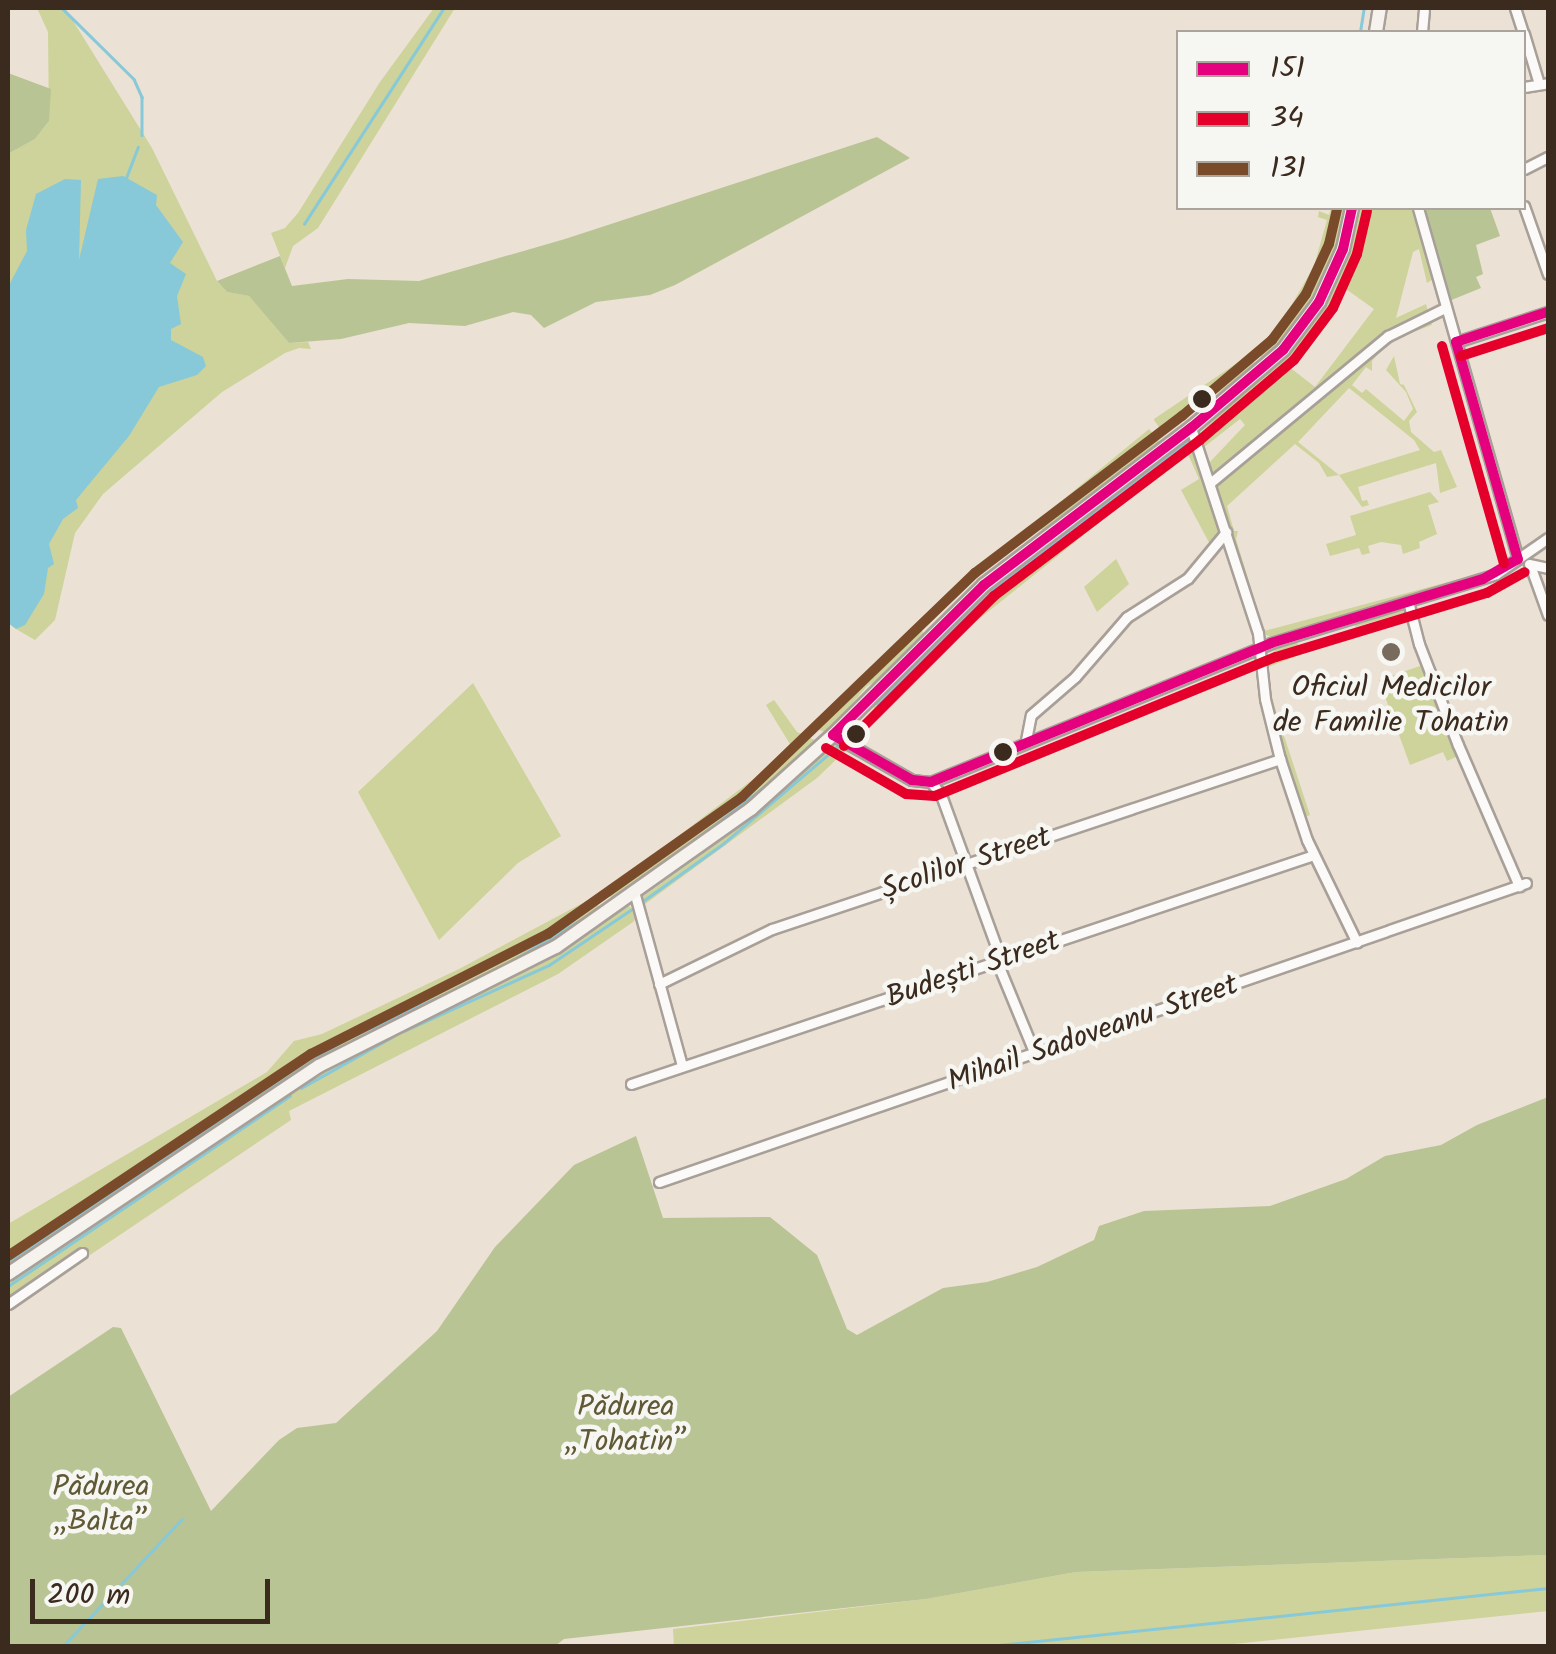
<!DOCTYPE html>
<meta charset="utf-8">
<style>
body{margin:0}
#map{position:relative;width:1556px;height:1654px;overflow:hidden;background:#ebe1d4;font-family:Kalam,sans-serif}
div>[style]{position:absolute}
[style*='--x']{left:calc(var(--x)*1px);top:calc(var(--y)*1px);width:calc(var(--w)*1px);rotate:calc(var(--a)*1deg)}
.green>*{inset:0;background:#cdd39a;transform-origin:0 0}
.forest>*{inset:0;background:#b9c494}
.water>*{inset:0;background:#87c9d8}
.stream>*{height:2.5px;margin:-1.25px;padding:0 1.25px;transform-origin:1.25px;border-radius:1.25px;background:#87c9d8}
.roads{filter:drop-shadow(2px 0 #a8a098) drop-shadow(-2px 0 #a8a098) drop-shadow(0 2px #a8a098) drop-shadow(0 -2px #a8a098)}
.street>*{height:9px;margin:-4.5px;padding:0 4.5px;transform-origin:4.5px;border-radius:4.5px;background:#fcfaf9}
.secondary>*{height:12px;margin:-6px;padding:0 6px;transform-origin:6px;border-radius:6px;background:#f6f2ee}
.bus-1>*{height:10px;margin:-5px;padding:0 5px;transform-origin:5px;border-radius:5px;background:#e5007d}
.bus-2>*{height:10px;margin:-5px;padding:0 5px;transform-origin:5px;border-radius:5px;background:#e4002b}
.bus-3>*{height:10px;margin:-5px;padding:0 5px;transform-origin:5px;border-radius:5px;background:#7a4b2a}
.dots>*{width:28px;height:28px;translate:-50% -50%;box-sizing:border-box;border:5px solid #f6f6f2;border-radius:50%}
span{translate:-50% -50%;white-space:nowrap;text-align:center;line-height:1.15;-webkit-text-stroke:9px #f6f6f2;paint-order:stroke}
.poi-label{font-size:30px;color:#3b2a1e}
.street-label{font-size:30px;color:#3b2a1e}
.park-label{font-size:30px;color:#605935}
.frame{position:absolute;inset:0;border:10px solid #3b2a1e;pointer-events:none}
.legend{position:absolute;left:1176px;top:30px;width:350px;height:180px;box-sizing:border-box;background:#f6f6f2;border:2px solid #aba49d;margin:0;padding:12px 18px;list-style:none;font-size:30px;color:#3b2a1e}
.legend li{display:flex;align-items:center;gap:20px;height:50px}
.legend b{width:50px;border:2px solid #aba49d}
.scale{position:absolute;left:30px;top:1579px;width:240px;height:45px;box-sizing:border-box;border:5px solid #3b2a1e;border-top:0;padding-left:12px;font-size:30px;line-height:35px;white-space:nowrap;color:#3b2a1e;-webkit-text-stroke:8px #f6f6f2;paint-order:stroke}
</style>
<div id="map">
<div class="green">
<i style="clip-path:polygon(37px 8px,65px 8px,152px 148px,217px 281px,227px 292px,249px 296px,289px 343px,308px 342px,311px 349px,299px 348px,285px 353px,222px 392px,103px 494px,75px 533px,55px 620px,35px 640px,16px 629px,33px 598px,8px 316px,8px 154px,35px 139px,49px 121px,48px 32px)"></i>
<i style="clip-path:polygon(434px 8px,455px 8px,318px 228px,293px 246px,285px 268px,271px 233px,285px 228px,298px 213px,380px 82px)"></i>
<i style="clip-path:polygon(1331px 208px,1347px 208px,1334px 262px,1310px 307px,1264px 361px,1257px 352px,1282px 322px,1314px 266px,1327px 220px,1318px 217px,1319px 211px,1329px 215px)"></i>
<i style="clip-path:polygon(evenodd,1358px 208px,1414px 208px,1433px 279px,1427px 283px,1419px 249px,1413px 252px,1396px 318px,1426px 304px,1432px 325px,1389px 341px,1372px 361px,1372px 371px,1366px 367px,1352px 385px,1362px 393px,1366px 389px,1404px 421px,1413px 409px,1406px 392px,1386px 370px,1394px 356px,1400px 384px,1404px 385px,1417px 412px,1409px 421px,1411px 432px,1434px 452px,1441px 450px,1457px 487px,1440px 493px,1436px 463px,1358px 487px,1362px 501px,1367px 500px,1369px 505px,1362px 507px,1339px 475px,1327px 477px,1319px 463px,1295px 444px,1227px 506px,1234px 531px,1238px 531px,1236px 539px,1264px 631px,1497px 569px,1271px 637px,1262px 633px,1209px 463px,1245px 425px,1240px 419px,1204px 447px,1200px 433px,1295px 344px,1320px 311px,1348px 251px,1358px 208px,1346px 289px,1374px 309px,1315px 387px,1288px 366px,1326px 323px,1346px 289px,1358px 208px,1349px 388px,1414px 440px,1420px 450px,1339px 475px,1298px 442px,1349px 388px)"></i>
<i style="left:1249px;top:355px;width:14px;height:115px;rotate:56deg"></i>
<i style="clip-path:polygon(1149px 429px,1161px 444px,1044px 533px,1036px 522px)"></i>
<i style="clip-path:polygon(1189px 438px,1221px 527px,1212px 548px,1181px 490px,1199px 479px,1187px 452px,953px 640px,881px 715px,871px 705px,994px 584px)"></i>
<i style="clip-path:polygon(1430px 492px,1439px 502px,1428px 505px,1437px 534px,1419px 542px,1420px 548px,1403px 554px,1401px 545px,1381px 542px,1368px 546px,1370px 553px,1362px 555px,1359px 548px,1330px 556px,1326px 544px,1356px 535px,1350px 516px)"></i>
<i style="clip-path:polygon(1116px 559px,1129px 584px,1097px 612px,1084px 587px)"></i>
<i style="clip-path:polygon(1403px 606px,1458px 756px,1447px 761px,1443px 752px,1410px 765px,1379px 680px,1423px 665px,1403px 613px,1355px 627px,1356px 620px)"></i>
<i style="clip-path:polygon(919px 625px,924px 634px,881px 679px,867px 686px,827px 733px,812px 727px,854px 682px)"></i>
<i style="clip-path:polygon(1297px 642px,1302px 654px,1268px 667px,1267px 684px,1310px 815px,1302px 818px,1269px 705px,1265px 667px,1277px 646px)"></i>
<i style="clip-path:polygon(473px 683px,561px 836px,518px 863px,439px 940px,358px 792px)"></i>
<i style="clip-path:polygon(774px 700px,797px 732px,819px 742px,742px 810px,615px 903px,606px 891px,793px 749px,766px 705px)"></i>
<i style="clip-path:polygon(835px 743px,904px 780px,845px 751px,817px 778px,641px 907px,641px 898px,726px 837px)"></i>
<i style="clip-path:polygon(594px 897px,602px 912px,466px 989px,324px 1057px,8px 1268px,8px 1224px,267px 1072px,294px 1041px,322px 1034px,459px 969px)"></i>
<i style="clip-path:polygon(629px 906px,638px 916px,633px 922px,558px 974px,289px 1111px,291px 1120px,8px 1310px,8px 1280px,307px 1079px,393px 1031px,518px 974px)"></i>
<i style="clip-path:polygon(1548px 1555px,1548px 1611px,1214px 1646px,674px 1646px,673px 1629px,926px 1599px,1076px 1572px)"></i>
</div>
<div class="forest">
<i style="clip-path:polygon(8px 73px,51px 89px,49px 121px,35px 139px,8px 154px)"></i>
<i style="clip-path:polygon(877px 137px,910px 158px,675px 285px,650px 295px,596px 302px,544px 328px,531px 315px,513px 312px,465px 326px,409px 323px,341px 339px,289px 343px,249px 296px,227px 292px,217px 281px,280px 256px,292px 286px,348px 279px,419px 281px,565px 239px)"></i>
<i style="clip-path:polygon(1429px 208px,1490px 208px,1500px 236px,1476px 245px,1483px 274px,1476px 277px,1481px 288px,1449px 301px,1424px 211px)"></i>
<i style="clip-path:polygon(1548px 1097px,1548px 1555px,1076px 1572px,926px 1599px,564px 1639px,555px 1646px,8px 1646px,8px 1397px,113px 1327px,121px 1328px,211px 1511px,279px 1440px,297px 1428px,336px 1423px,437px 1331px,495px 1247px,574px 1165px,636px 1136px,663px 1218px,770px 1217px,817px 1255px,847px 1329px,857px 1335px,943px 1288px,987px 1282px,1037px 1267px,1094px 1240px,1099px 1226px,1144px 1211px,1270px 1206px,1346px 1179px,1385px 1156px,1441px 1145px,1477px 1125px)"></i>
</div>
<div class="water">
<i style="clip-path:polygon(123px 176px,157px 195px,156px 205px,183px 242px,170px 263px,186px 274px,177px 296px,181px 324px,171px 329px,171px 340px,203px 357px,206px 366px,197px 375px,159px 387px,129px 436px,76px 500px,78px 508px,63px 519px,49px 544px,54px 564px,48px 568px,44px 594px,25px 625px,16px 629px,8px 623px,8px 287px,27px 251px,26px 230px,36px 194px,65px 179px,81px 180px,79px 260px,98px 179px)"></i>
</div>
<div class="stream">
<i style="--x:62;--y:8;--w:101;--a:44.6"></i>
<i style="--x:134;--y:79;--w:20;--a:66"></i>
<i style="--x:142;--y:97;--w:38;--a:90"></i>
<i style="--x:1360;--y:32;--w:24;--a:-81"></i>
<i style="--x:126;--y:178;--w:33;--a:-69"></i>
<i style="--x:304;--y:224;--w:257;--a:-57.1"></i>
<i style="--x:1201;--y:435;--w:75;--a:-39.6"></i>
<i style="--x:877;--y:704;--w:166;--a:-44.8"></i>
<i style="--x:995;--y:587;--w:243;--a:-37.2"></i>
<i style="--x:678;--y:853;--w:133;--a:-37.6"></i>
<i style="--x:643;--y:901;--w:100;--a:-35.6"></i>
<i style="--x:724;--y:843;--w:150;--a:-40.4"></i>
<i style="--x:404;--y:1031;--w:159;--a:-24.5"></i>
<i style="--x:549;--y:965;--w:100;--a:-34"></i>
<i style="--x:301;--y:1088;--w:104;--a:-29.3"></i>
<i style="--x:8;--y:1262;--w:403;--a:-33.5"></i>
<i style="--x:344;--y:1040;--w:164;--a:-24.5"></i>
<i style="--x:493;--y:972;--w:123;--a:-30.7"></i>
<i style="--x:8;--y:1286;--w:340;--a:-34"></i>
<i style="--x:63;--y:1646;--w:174;--a:-46.9"></i>
<i style="--x:990;--y:1646;--w:561;--a:-5.93"></i>
</div>
<div class="roads">
<div class="street">
<i style="--x:1515;--y:8;--w:25;--a:72"></i>
<i style="--x:1422;--y:32;--w:22;--a:-85"></i>
<i style="--x:1524;--y:34;--w:52;--a:73.3"></i>
<i style="--x:1524;--y:87;--w:24;--a:-9"></i>
<i style="--x:1524;--y:169;--w:27;--a:-27"></i>
<i style="--x:1524;--y:206;--w:72;--a:70.6"></i>
<i style="--x:1418;--y:208;--w:365;--a:74.1"></i>
<i style="--x:1456;--y:342;--w:97;--a:-18.1"></i>
<i style="--x:1191;--y:428;--w:216;--a:71.9"></i>
<i style="--x:1258;--y:633;--w:66;--a:83.9"></i>
<i style="--x:1265;--y:699;--w:62;--a:76"></i>
<i style="--x:1280;--y:759;--w:85;--a:71.6"></i>
<i style="--x:1307;--y:840;--w:114;--a:64.1"></i>
<i style="--x:1210;--y:483;--w:231;--a:-39.6"></i>
<i style="--x:1388;--y:336;--w:64;--a:-26.2"></i>
<i style="--x:1529;--y:564;--w:19;--a:12"></i>
<i style="--x:1530;--y:565;--w:53;--a:70.2"></i>
<i style="--x:1408;--y:601;--w:44;--a:75.7"></i>
<i style="--x:1419;--y:644;--w:108;--a:68.9"></i>
<i style="--x:1458;--y:745;--w:154;--a:66.6"></i>
<i style="--x:833;--y:735;--w:91;--a:29.7"></i>
<i style="--x:912;--y:780;--w:19;--a:6"></i>
<i style="--x:931;--y:782;--w:367;--a:-22.2"></i>
<i style="--x:1271;--y:643;--w:235;--a:-17"></i>
<i style="--x:1496;--y:574;--w:63;--a:-34.7"></i>
<i style="--x:1026;--y:740;--w:25;--a:-79"></i>
<i style="--x:1031;--y:715;--w:58;--a:-40.8"></i>
<i style="--x:1075;--y:677;--w:79;--a:-49.1"></i>
<i style="--x:1127;--y:617;--w:72;--a:-32.6"></i>
<i style="--x:1188;--y:578;--w:60;--a:-50.4"></i>
<i style="--x:931;--y:782;--w:16;--a:52"></i>
<i style="--x:941;--y:795;--w:176;--a:70"></i>
<i style="--x:635;--y:895;--w:177;--a:74.6"></i>
<i style="--x:997;--y:962;--w:100;--a:67.6"></i>
<i style="--x:659;--y:984;--w:126;--a:-26"></i>
<i style="--x:772;--y:929;--w:536;--a:-18.5"></i>
<i style="--x:631;--y:1084;--w:720;--a:-18.54"></i>
<i style="--x:659;--y:1182;--w:917;--a:-19.03"></i>
<i style="--x:8;--y:1304;--w:90;--a:-34.6"></i>
</div>
<div class="secondary">
<i style="--x:1376;--y:32;--w:24;--a:-81"></i>
<i style="--x:8;--y:1274;--w:374;--a:-33.8"></i>
<i style="--x:319;--y:1066;--w:265;--a:-26.7"></i>
<i style="--x:556;--y:947;--w:239;--a:-35.3"></i>
<i style="--x:751;--y:809;--w:110;--a:-42.1"></i>
<i style="--x:833;--y:735;--w:213;--a:-44.8"></i>
<i style="--x:984;--y:585;--w:260;--a:-37.2"></i>
<i style="--x:1191;--y:428;--w:121;--a:-40.3"></i>
<i style="--x:1283;--y:350;--w:60;--a:-53.1"></i>
<i style="--x:1319;--y:302;--w:58;--a:-65.6"></i>
<i style="--x:1343;--y:249;--w:42;--a:-77.6"></i>
</div>
</div>
<div class="bus-1">
<i style="--x:1456;--y:342;--w:226;--a:74.1"></i>
<i style="--x:1456;--y:342;--w:97;--a:-18.1"></i>
<i style="--x:833;--y:735;--w:213;--a:-44.8"></i>
<i style="--x:984;--y:585;--w:260;--a:-37.2"></i>
<i style="--x:1191;--y:428;--w:121;--a:-40.3"></i>
<i style="--x:1283;--y:350;--w:60;--a:-53.1"></i>
<i style="--x:1319;--y:302;--w:58;--a:-65.6"></i>
<i style="--x:1343;--y:249;--w:42;--a:-77.6"></i>
<i style="--x:833;--y:735;--w:91;--a:29.7"></i>
<i style="--x:912;--y:780;--w:19;--a:6"></i>
<i style="--x:931;--y:782;--w:367;--a:-22.2"></i>
<i style="--x:1271;--y:643;--w:221;--a:-16.8"></i>
<i style="--x:1483;--y:579;--w:40;--a:-29.7"></i>
</div>
<div class="bus-2">
<i style="--x:1442;--y:346;--w:226;--a:74.1"></i>
<i style="--x:1461;--y:356;--w:91;--a:-17.8"></i>
<i style="--x:844;--y:746;--w:212;--a:-45"></i>
<i style="--x:994;--y:596;--w:258;--a:-37.1"></i>
<i style="--x:1200;--y:440;--w:123;--a:-40.4"></i>
<i style="--x:1294;--y:360;--w:65;--a:-53.1"></i>
<i style="--x:1333;--y:308;--w:59;--a:-66"></i>
<i style="--x:1357;--y:254;--w:44;--a:-76.9"></i>
<i style="--x:826;--y:748;--w:92;--a:29.9"></i>
<i style="--x:906;--y:794;--w:29;--a:4"></i>
<i style="--x:935;--y:796;--w:368;--a:-22.2"></i>
<i style="--x:1276;--y:657;--w:220;--a:-16.9"></i>
<i style="--x:1487;--y:593;--w:43;--a:-28.9"></i>
</div>
<div class="bus-3">
<i style="--x:8;--y:1256;--w:364;--a:-33.7"></i>
<i style="--x:311;--y:1054;--w:266;--a:-26.9"></i>
<i style="--x:548;--y:934;--w:237;--a:-35.2"></i>
<i style="--x:742;--y:797;--w:323;--a:-43.9"></i>
<i style="--x:975;--y:573;--w:260;--a:-37.2"></i>
<i style="--x:1182;--y:416;--w:118;--a:-40.2"></i>
<i style="--x:1272;--y:340;--w:57;--a:-53.5"></i>
<i style="--x:1306;--y:294;--w:55;--a:-65.3"></i>
<i style="--x:1329;--y:244;--w:37;--a:-77"></i>
</div>
<div class="dots">
<i style="left:1202px;top:399px;background:#3b2a1e"></i>
<i style="left:1391px;top:652px;background:#796a5e"></i>
<i style="left:856px;top:734px;background:#3b2a1e"></i>
<i style="left:1003px;top:752px;background:#3b2a1e"></i>
</div>
<div class="poi-label">
<span style="left:1391px;top:705px">Oficiul Medicilor<br>de Familie Tohatin</span>
</div>
<div class="street-label">
<span style="left:966px;top:864px;rotate:-18deg">Școlilor Street</span>
<span style="left:973px;top:970px;rotate:-19deg">Budești Street</span>
<span style="left:1093px;top:1034px;rotate:-19deg">Mihail Sadoveanu Street</span>
</div>
<div class="park-label">
<span style="left:626px;top:1424px">Pădurea<br>„Tohatin”</span>
<span style="left:101px;top:1504px">Pădurea<br>„Balta”</span>
</div>
<div class="frame"></div>
<ul class="legend">
<li><b style="height:12px;background:#e5007d"></b>151</li>
<li><b style="height:12px;background:#e4002b"></b>34</li>
<li><b style="height:12px;background:#7a4b2a"></b>131</li>
</ul>
<div class="scale">200 m</div>
</div>
